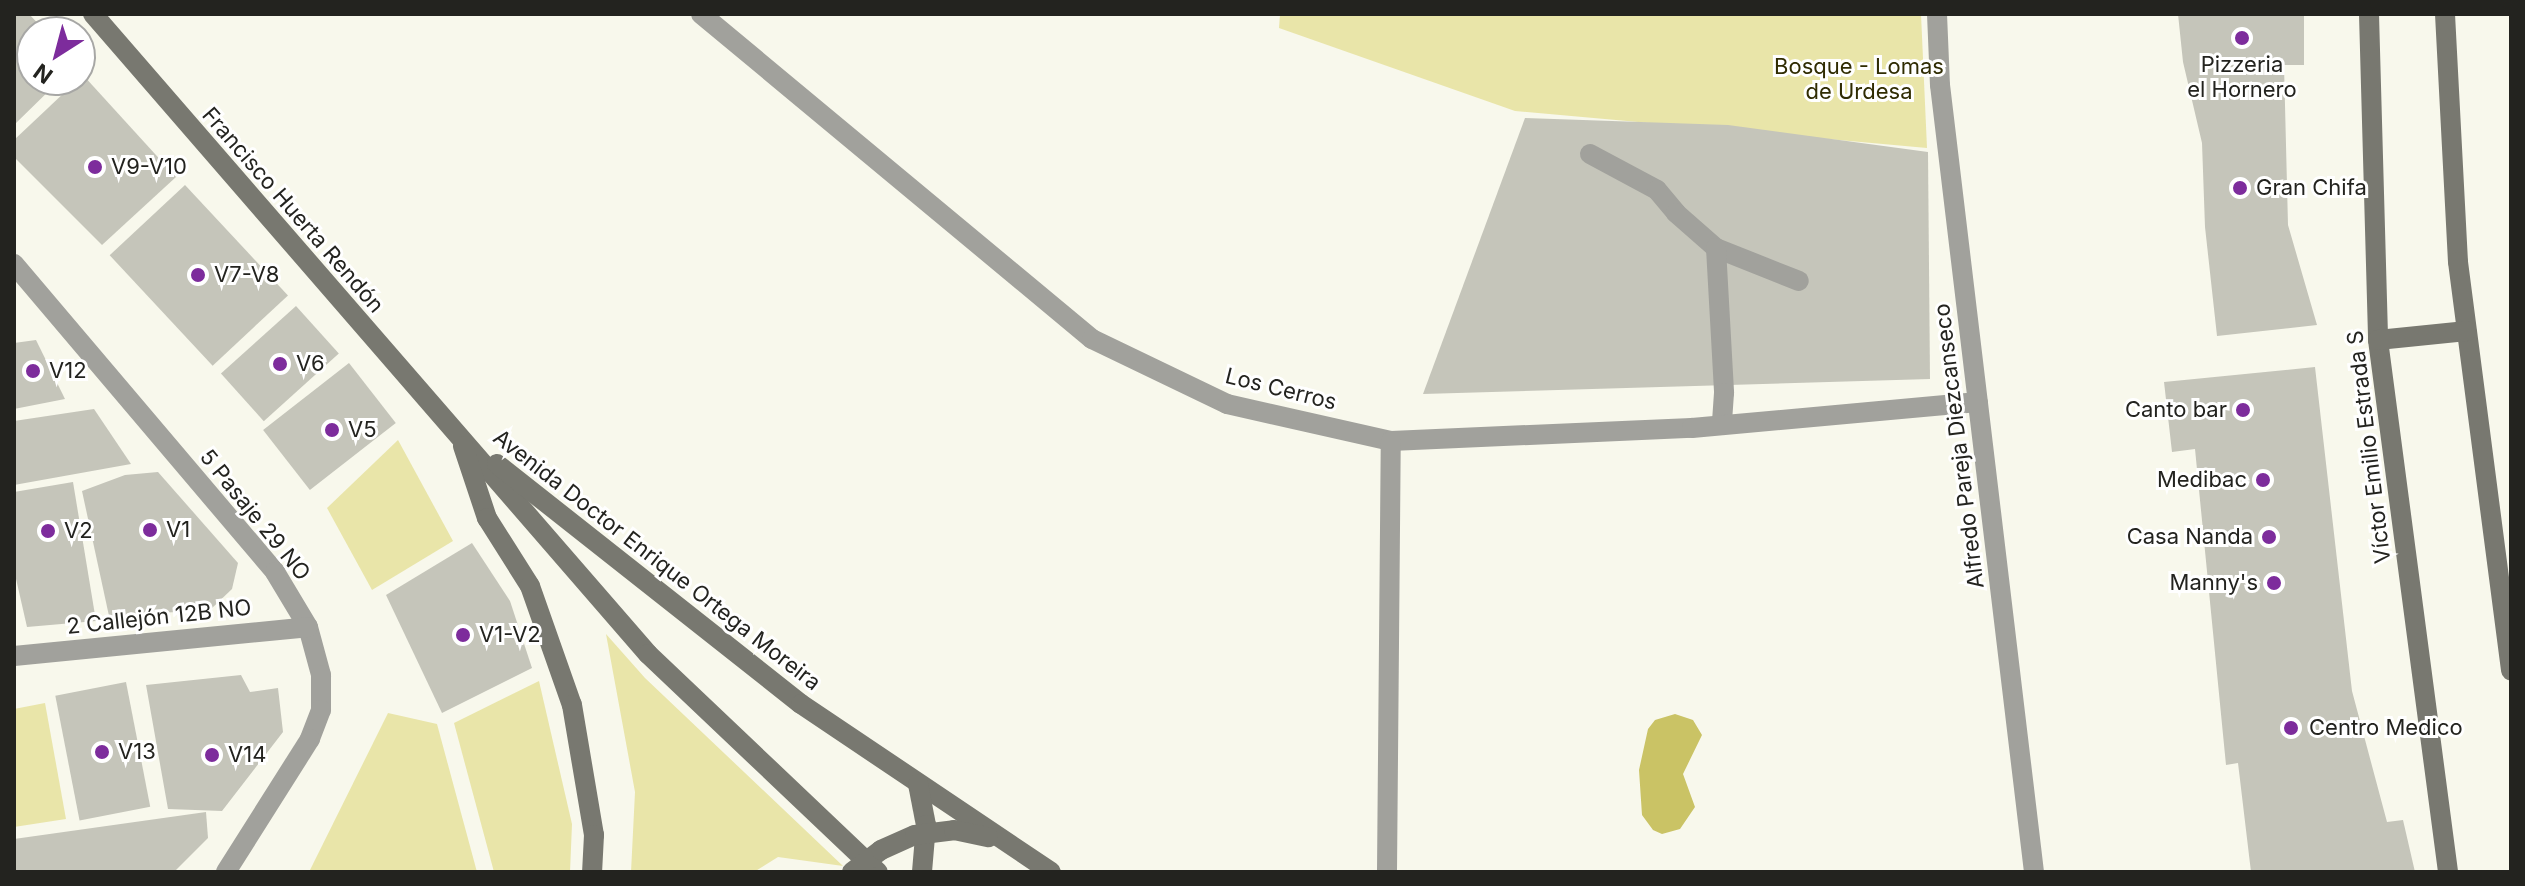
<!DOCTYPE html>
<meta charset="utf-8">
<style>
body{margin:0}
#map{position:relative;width:2525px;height:886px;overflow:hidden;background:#f8f8ec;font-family:Inter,sans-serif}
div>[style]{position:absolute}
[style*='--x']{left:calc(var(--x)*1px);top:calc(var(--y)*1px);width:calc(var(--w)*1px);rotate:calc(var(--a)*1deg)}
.green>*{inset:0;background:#e9e5a9}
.water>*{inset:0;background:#cac365}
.building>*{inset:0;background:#c5c5ba;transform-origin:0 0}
.lane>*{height:20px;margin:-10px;padding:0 10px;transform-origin:10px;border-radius:10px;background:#a1a19c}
.street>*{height:20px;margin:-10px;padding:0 10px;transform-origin:10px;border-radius:10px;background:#a1a19c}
.secondary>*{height:20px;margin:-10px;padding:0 10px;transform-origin:10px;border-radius:10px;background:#787870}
.dots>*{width:22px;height:22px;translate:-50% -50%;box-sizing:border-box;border:4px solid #fff;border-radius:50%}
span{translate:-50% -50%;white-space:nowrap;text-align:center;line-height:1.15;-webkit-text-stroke:6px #fff;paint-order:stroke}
.poi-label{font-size:22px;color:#23231f}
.left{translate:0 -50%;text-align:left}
.right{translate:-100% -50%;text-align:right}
.park-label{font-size:22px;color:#302c02}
.street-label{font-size:22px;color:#23231f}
.frame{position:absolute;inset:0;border:16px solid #23231f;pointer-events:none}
.north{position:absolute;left:16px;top:16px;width:80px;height:80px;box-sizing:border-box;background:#fff;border:2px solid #a7a7a5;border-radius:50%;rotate:216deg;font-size:22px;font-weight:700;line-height:32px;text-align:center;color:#23231f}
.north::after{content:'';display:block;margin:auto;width:28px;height:36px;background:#7d2c9c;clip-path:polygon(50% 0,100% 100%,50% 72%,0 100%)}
</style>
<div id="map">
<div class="green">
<i style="clip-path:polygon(1280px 14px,1921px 14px,1927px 148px,1515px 111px,1279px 28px)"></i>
<i style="clip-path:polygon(398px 440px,453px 541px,372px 590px,327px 508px)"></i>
<i style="clip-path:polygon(606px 634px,645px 678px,843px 866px,778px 857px,754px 872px,631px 872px,635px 792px)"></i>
<i style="clip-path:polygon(539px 681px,572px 824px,570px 872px,494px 872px,454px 723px)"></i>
<i style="clip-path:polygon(45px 703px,66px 819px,14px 827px,14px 709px)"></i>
<i style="clip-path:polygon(388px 713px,437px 724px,477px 872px,309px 872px)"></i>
</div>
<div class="water">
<i style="clip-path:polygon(1675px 714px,1693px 720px,1702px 735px,1683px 774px,1695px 807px,1680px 829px,1662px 834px,1653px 830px,1642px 815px,1639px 770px,1648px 729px,1655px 720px)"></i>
</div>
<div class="building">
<i style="clip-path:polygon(14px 14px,29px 14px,46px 32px,32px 32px,32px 80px,60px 80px,14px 125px)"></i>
<i style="clip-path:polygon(2178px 14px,2304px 14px,2304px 65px,2284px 65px,2288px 225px,2317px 325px,2217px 336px,2205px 227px,2202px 143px,2183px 62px)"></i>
<i style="clip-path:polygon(83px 75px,176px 177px,102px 245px,14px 157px,14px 140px)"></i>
<i style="clip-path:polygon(1525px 118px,1728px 125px,1928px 152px,1930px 379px,1423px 394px)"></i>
<i style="left:185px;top:185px;width:151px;height:103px;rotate:47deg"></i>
<i style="left:296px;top:306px;width:64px;height:101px;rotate:48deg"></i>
<i style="clip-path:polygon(36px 340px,65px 399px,14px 409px,14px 343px)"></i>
<i style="left:349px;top:363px;width:76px;height:109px;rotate:52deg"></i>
<i style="clip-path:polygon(2315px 367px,2352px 691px,2387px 822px,2403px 820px,2415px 872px,2251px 872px,2238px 763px,2226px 765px,2195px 449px,2172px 452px,2164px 382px)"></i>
<i style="clip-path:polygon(94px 409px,131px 464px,14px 485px,14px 421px)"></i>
<i style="clip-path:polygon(158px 472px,238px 563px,232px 589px,210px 610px,109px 616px,82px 491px,125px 475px)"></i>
<i style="clip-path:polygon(73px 482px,96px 621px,27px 627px,14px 570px,14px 492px)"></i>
<i style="clip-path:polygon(472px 543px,510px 601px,532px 668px,442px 713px,386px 595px)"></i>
<i style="clip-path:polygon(241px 675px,250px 692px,278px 688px,283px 732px,222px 811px,168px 809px,146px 685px)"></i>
<i style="left:126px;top:682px;width:127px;height:72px;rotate:79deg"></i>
<i style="clip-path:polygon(206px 812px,208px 838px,174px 872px,14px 872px,14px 839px)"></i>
</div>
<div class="lane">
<i style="--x:1590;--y:154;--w:76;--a:28.2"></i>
<i style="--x:1657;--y:190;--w:30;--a:50"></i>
<i style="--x:1676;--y:213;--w:53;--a:41.2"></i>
<i style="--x:1716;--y:248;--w:89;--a:21.7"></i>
<i style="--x:1716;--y:248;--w:145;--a:86.8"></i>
<i style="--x:1724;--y:393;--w:32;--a:94"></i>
</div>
<div class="street">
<i style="--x:701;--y:14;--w:508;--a:39.73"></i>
<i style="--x:1092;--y:339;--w:150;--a:25.7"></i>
<i style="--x:1227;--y:404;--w:168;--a:12.7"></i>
<i style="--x:1391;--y:441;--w:301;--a:-2.5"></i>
<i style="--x:1692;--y:428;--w:287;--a:-5.2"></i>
<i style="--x:1937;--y:14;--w:71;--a:87.6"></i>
<i style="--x:1940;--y:85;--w:793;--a:83.19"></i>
<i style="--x:14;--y:264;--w:404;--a:49.7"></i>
<i style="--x:275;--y:572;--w:64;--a:59"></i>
<i style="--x:308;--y:627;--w:50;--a:74.8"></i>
<i style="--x:321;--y:675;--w:35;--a:90"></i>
<i style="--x:321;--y:710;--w:31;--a:111"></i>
<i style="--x:310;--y:739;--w:157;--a:122.3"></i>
<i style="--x:14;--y:656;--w:295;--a:-5.6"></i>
<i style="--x:1387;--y:872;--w:431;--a:-89.5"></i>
</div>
<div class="secondary">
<i style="--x:93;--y:14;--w:847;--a:49.07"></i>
<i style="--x:648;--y:654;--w:317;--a:43.5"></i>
<i style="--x:2369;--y:14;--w:326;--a:88.4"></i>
<i style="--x:2378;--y:340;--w:537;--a:82.5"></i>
<i style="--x:2445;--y:14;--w:248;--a:87"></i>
<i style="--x:2458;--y:262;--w:412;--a:82.6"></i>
<i style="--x:2378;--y:340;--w:89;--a:-5.8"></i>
<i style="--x:463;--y:446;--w:76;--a:71.6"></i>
<i style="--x:487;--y:518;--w:80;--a:57.7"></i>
<i style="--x:530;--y:586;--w:126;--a:70.6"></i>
<i style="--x:572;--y:705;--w:132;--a:80.4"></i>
<i style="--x:594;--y:835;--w:37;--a:93"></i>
<i style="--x:497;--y:464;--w:387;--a:38.3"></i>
<i style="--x:801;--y:704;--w:301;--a:33.9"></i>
<i style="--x:918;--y:784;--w:42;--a:79"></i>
<i style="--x:926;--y:825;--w:47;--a:94.9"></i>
<i style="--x:852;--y:872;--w:36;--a:-37"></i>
<i style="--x:881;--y:850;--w:37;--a:-24"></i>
<i style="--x:915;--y:835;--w:39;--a:-7"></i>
<i style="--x:954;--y:830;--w:35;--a:12"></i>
</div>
<div class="dots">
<i style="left:2242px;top:38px;background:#7d2c9c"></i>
<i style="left:95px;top:167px;background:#7d2c9c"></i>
<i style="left:2240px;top:188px;background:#7d2c9c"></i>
<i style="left:198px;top:275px;background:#7d2c9c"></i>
<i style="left:280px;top:364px;background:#7d2c9c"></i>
<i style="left:33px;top:371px;background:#7d2c9c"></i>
<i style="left:2243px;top:410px;background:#7d2c9c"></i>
<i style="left:332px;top:430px;background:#7d2c9c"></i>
<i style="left:2263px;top:480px;background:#7d2c9c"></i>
<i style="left:150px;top:530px;background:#7d2c9c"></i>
<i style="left:48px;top:531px;background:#7d2c9c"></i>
<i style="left:2269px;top:537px;background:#7d2c9c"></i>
<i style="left:2274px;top:583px;background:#7d2c9c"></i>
<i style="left:463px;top:635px;background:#7d2c9c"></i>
<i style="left:2291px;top:728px;background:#7d2c9c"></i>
<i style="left:102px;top:752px;background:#7d2c9c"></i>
<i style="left:212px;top:755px;background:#7d2c9c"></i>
</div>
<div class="poi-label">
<span style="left:2242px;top:77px">Pizzeria<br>el Hornero</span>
<span class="left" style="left:111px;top:167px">V9-V10</span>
<span class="left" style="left:2256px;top:188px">Gran Chifa</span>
<span class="left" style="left:214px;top:275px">V7-V8</span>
<span class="left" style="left:296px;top:364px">V6</span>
<span class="left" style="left:49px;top:371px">V12</span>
<span class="right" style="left:2227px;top:410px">Canto bar</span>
<span class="left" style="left:348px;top:430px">V5</span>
<span class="right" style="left:2247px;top:480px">Medibac</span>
<span class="left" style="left:166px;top:530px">V1</span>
<span class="left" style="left:64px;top:531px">V2</span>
<span class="right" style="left:2253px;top:537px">Casa Nanda</span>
<span class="right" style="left:2258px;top:583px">Manny's</span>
<span class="left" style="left:479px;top:635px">V1-V2</span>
<span class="left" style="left:2309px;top:728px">Centro Medico</span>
<span class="left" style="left:118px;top:752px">V13</span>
<span class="left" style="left:228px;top:755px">V14</span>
</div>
<div class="park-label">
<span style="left:1859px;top:79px">Bosque - Lomas<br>de Urdesa</span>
</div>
<div class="street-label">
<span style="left:293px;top:210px;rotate:49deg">Francisco Huerta Rendón</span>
<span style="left:1281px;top:389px;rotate:14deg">Los Cerros</span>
<span style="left:1959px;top:446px;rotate:-97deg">Alfredo Pareja Diezcanseco</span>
<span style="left:2369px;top:447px;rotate:-97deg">Víctor Emilio Estrada S</span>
<span style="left:255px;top:515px;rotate:51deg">5 Pasaje 29 NO</span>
<span style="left:657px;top:560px;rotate:38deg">Avenida Doctor Enrique Ortega Moreira</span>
<span style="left:159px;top:617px;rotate:-6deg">2 Callejón 12B NO</span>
</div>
<div class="frame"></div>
<div class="north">N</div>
</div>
